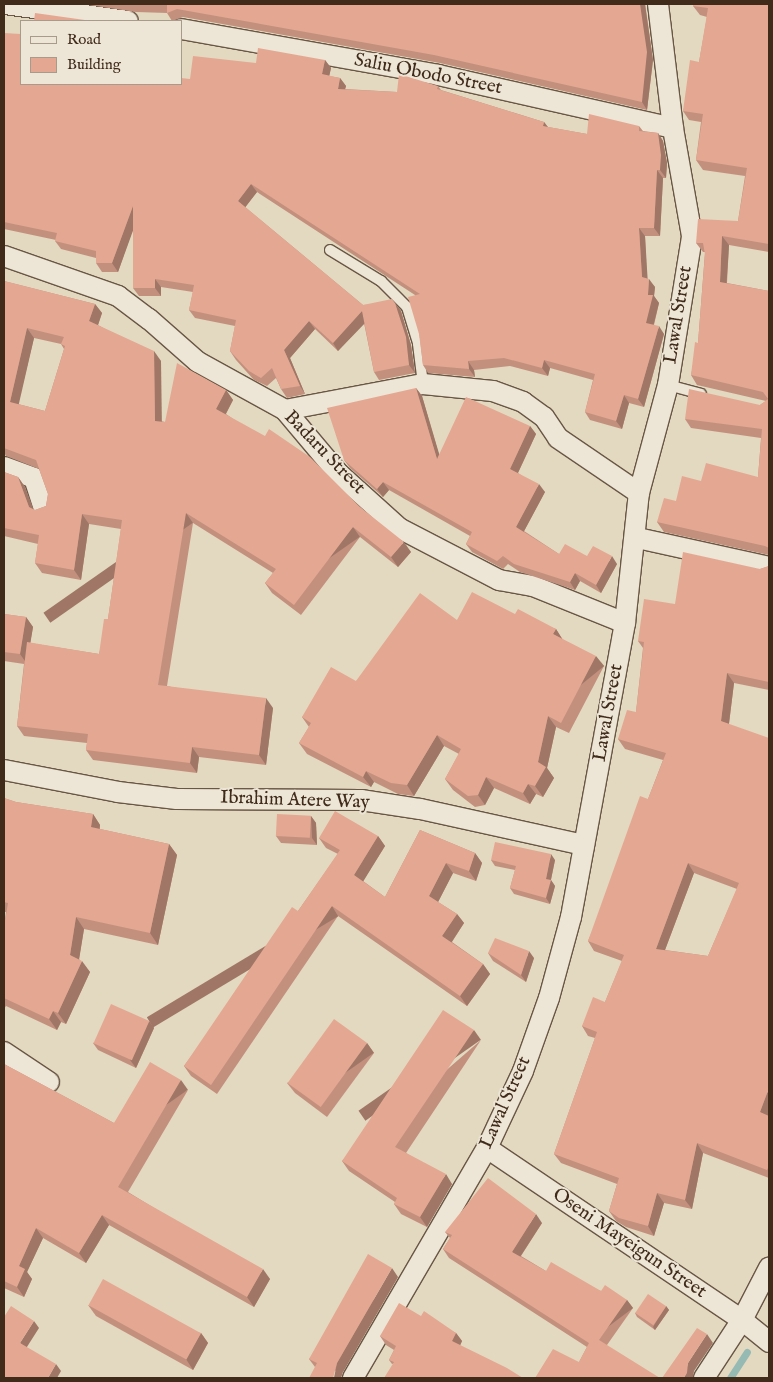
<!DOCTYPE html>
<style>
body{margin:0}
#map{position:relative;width:773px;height:1382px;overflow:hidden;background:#e3d9c0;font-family:"IM FELL English",serif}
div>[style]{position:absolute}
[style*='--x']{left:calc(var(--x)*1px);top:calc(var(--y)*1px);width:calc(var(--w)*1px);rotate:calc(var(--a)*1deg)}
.stream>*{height:7px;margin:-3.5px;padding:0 3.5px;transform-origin:3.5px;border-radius:3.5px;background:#95bab3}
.roads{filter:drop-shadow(1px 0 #695644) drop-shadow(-1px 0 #695644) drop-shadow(0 1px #695644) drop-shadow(0 -1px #695644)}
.lane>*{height:10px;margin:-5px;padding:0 5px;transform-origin:5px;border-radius:5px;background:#ede6d6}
.street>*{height:20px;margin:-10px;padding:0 10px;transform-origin:10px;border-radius:10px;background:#ede6d6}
.wall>*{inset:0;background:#c4907e}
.shaded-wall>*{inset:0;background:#a07666;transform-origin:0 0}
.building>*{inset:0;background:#e4a892;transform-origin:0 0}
span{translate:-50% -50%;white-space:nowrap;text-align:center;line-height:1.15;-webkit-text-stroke:4px #ede6d6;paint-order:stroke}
.street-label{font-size:19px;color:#402a1a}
.frame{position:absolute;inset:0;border:5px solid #402a1a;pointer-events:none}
.legend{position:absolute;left:20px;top:20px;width:162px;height:65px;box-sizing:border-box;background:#ede6d6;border:1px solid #a89b8b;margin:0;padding:6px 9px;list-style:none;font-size:15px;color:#402a1a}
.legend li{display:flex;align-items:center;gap:10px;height:25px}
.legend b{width:25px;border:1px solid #a89b8b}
</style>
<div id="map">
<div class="stream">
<i style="--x:730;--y:1378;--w:31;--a:-57"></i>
</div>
<div class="roads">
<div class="lane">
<i style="--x:330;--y:250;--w:60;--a:31.3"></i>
<i style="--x:381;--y:281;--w:37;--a:45"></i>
<i style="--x:407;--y:307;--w:39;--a:73"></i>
<i style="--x:418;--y:344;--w:40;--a:82.9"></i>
<i style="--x:668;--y:385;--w:34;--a:15"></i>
</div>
<div class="street">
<i style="--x:5;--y:4;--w:124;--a:7.9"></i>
<i style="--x:181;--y:29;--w:261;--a:10.1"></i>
<i style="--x:438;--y:75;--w:241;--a:12.7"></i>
<i style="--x:4;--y:256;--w:121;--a:19.3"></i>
<i style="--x:118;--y:296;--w:39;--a:37"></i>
<i style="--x:149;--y:319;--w:65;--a:41.3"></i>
<i style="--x:198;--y:362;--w:99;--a:28.9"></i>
<i style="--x:285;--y:410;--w:82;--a:49.9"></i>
<i style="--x:338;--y:473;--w:82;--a:42"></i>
<i style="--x:399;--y:528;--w:113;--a:27.5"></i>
<i style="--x:499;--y:580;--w:35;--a:10"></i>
<i style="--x:533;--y:586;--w:99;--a:21.9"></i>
<i style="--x:285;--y:410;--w:140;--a:-10.7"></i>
<i style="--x:423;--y:384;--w:70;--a:5.7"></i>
<i style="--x:493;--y:391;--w:32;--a:20"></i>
<i style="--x:523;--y:402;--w:26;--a:36"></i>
<i style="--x:544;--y:417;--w:25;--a:56"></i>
<i style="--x:558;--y:438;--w:98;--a:34.2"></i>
<i style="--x:4;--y:467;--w:32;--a:20"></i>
<i style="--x:34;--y:478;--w:32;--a:72"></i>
<i style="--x:637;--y:538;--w:135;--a:12.4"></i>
<i style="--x:4;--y:770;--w:116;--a:10.9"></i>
<i style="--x:118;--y:792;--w:59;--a:6.8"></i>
<i style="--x:177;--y:799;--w:184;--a:0.3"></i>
<i style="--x:361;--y:800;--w:60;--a:8.7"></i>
<i style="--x:420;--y:809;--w:168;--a:12.4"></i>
<i style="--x:4;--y:1052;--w:54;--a:33.7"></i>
<i style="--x:487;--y:1148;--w:308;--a:34"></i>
<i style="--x:742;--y:1320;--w:35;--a:39"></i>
<i style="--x:353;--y:1378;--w:266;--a:-59.8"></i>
<i style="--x:487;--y:1148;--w:85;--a:-64.9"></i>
<i style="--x:523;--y:1071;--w:77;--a:-70.4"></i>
<i style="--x:549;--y:998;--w:84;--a:-74.8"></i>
<i style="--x:571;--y:917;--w:299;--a:-79.6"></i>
<i style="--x:625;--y:623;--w:131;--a:-83.9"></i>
<i style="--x:639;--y:493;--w:112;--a:-75"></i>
<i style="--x:668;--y:385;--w:151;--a:-80.8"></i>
<i style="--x:692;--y:236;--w:110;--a:-100"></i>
<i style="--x:673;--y:128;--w:125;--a:-96.9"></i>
<i style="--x:704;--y:1378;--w:69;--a:-56.8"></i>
<i style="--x:742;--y:1320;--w:59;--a:-62.6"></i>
</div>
</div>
<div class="wall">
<i style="clip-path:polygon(82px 4px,645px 4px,653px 60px,647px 110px,440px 63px,183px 17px,172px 21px,167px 13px,136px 12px)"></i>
<i style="clip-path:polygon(769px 4px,769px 252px,729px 245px,727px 283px,769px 291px,769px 555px,664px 532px,657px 522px,676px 501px,701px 481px,758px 477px,761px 438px,691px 428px,685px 419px,760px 405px,766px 401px,697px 385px,691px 375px,698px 343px,705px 252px,703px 252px,696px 243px,738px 221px,745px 176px,703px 170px,696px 160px,701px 122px,689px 120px,683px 111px,699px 62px,707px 17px,700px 15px,693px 6px)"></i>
<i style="clip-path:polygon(4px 33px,21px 84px,190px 79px,256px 63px,325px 60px,331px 68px,329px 76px,340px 78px,346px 86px,345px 89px,397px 92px,438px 86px,441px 90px,544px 122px,548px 127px,587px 134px,639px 126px,643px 131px,658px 133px,663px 141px,667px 163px,666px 178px,663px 178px,660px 236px,645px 236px,647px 279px,655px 287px,654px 296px,659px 303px,654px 325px,664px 334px,644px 407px,629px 403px,622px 429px,590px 420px,585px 412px,593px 380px,550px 368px,548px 376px,510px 366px,474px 370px,475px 377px,428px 373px,423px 365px,415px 295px,257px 192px,245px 207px,363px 305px,395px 303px,401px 311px,411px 345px,415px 373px,379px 380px,374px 372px,364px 323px,338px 351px,315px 329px,290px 358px,305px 394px,287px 398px,281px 389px,276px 378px,267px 386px,254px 380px,236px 360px,230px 351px,235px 326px,195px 318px,189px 310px,193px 292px,161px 287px,161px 296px,139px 296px,133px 288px,133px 229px,118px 272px,102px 272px,96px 263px,96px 258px,61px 249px,55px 241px,56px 240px,4px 229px)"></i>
<i style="clip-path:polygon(evenodd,4px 281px,95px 304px,102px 313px,98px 325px,161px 361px,161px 421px,165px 422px,226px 390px,233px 400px,226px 414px,360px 507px,411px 552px,398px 567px,360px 537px,301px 615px,272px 593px,265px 583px,273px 573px,193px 523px,167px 686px,273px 708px,266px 765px,199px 757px,197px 773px,93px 760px,86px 750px,87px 743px,24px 736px,17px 726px,24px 664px,4px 661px,4px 614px,26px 617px,33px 627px,30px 643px,99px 654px,108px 619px,121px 529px,89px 524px,81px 580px,42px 573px,35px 563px,38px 544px,4px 536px,4px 472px,18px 477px,25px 487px,33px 509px,35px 510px,46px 506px,48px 494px,39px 469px,6px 456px,4px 453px,4px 281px,34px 338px,61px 344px,64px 349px,45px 411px,18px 404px,34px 338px)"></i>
<i style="clip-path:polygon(416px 388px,422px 396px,439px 455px,530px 426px,536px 434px,518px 473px,545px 492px,524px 531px,559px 554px,587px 556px,617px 564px,601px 593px,580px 581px,575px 590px,520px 572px,508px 564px,503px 569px,472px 552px,466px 544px,470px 536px,389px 490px,383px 497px,350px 468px,344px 460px)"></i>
<i style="clip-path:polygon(evenodd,769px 566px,769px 690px,734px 683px,729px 724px,769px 1114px,769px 1178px,703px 1153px,692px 1209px,664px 1203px,654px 1236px,626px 1227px,616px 1221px,609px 1211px,617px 1184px,561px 1163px,554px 1154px,595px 1038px,588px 1036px,582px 1026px,605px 1002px,622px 961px,594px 951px,588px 941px,648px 799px,663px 760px,625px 749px,618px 739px,636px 712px,643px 648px,638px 641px,675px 604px,760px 569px,769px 566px,694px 873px,737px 889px,708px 956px,665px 950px,694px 873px)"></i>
<i style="clip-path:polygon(515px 614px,556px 629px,562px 639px,604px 666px,569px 733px,556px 727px,547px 768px,554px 778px,543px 797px,536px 794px,530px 804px,494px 788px,485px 805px,475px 807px,453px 790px,445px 779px,459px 754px,444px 746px,414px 796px,398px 794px,374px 782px,371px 787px,307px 754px,299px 743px,309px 727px,302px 717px,356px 681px,457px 620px)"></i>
<i style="clip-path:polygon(4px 798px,16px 802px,93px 814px,100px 825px,100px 829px,169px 844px,177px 855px,158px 945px,84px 929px,79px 959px,90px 972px,66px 1024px,61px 1022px,57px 1030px,6px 1006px,4px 1009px,4px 927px,6px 912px,4px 912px)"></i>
<i style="clip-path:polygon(311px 816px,316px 823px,317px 845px,281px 843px,276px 836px)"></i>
<i style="clip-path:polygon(420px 830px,475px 853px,482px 863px,476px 881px,453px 873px,438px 902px,457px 914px,464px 923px,452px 942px,483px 964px,490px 974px,467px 1006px,338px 916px,217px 1094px,191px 1076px,184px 1066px,298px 911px,338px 854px,326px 848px,319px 838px,378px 836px,385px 846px,363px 881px,385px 897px)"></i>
<i style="clip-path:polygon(491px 860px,555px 860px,551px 880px,555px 886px,550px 904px,514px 894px,510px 888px,515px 870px,495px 866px)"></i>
<i style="clip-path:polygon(488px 953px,534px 958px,526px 982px,493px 961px)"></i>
<i style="clip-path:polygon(149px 1021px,154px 1028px,136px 1068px,98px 1050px,93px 1043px)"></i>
<i style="clip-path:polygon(481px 1040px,406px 1153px,452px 1184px,427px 1227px,401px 1214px,394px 1204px,395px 1202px,349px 1171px,342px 1161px)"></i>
<i style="clip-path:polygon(367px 1043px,374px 1053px,327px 1117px,295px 1093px,287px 1083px)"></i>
<i style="clip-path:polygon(4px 1064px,114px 1123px,188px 1090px,128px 1192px,270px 1279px,254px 1307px,109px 1225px,86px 1263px,43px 1238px,27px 1272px,32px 1279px,24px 1297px,4px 1288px)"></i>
<i style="clip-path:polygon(542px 1223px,521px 1256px,546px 1271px,601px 1291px,627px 1300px,633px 1308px,607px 1345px,579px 1362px,587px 1347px,449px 1258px,443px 1249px,450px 1238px,445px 1232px)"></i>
<i style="clip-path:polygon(398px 1277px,343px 1372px,315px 1367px,309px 1359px)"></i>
<i style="clip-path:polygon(88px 1305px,201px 1333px,208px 1343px,193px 1370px,96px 1316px)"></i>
<i style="clip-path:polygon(666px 1306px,669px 1310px,655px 1330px,637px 1317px,635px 1313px)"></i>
<i style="clip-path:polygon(421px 1316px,456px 1333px,462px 1341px,460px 1345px,392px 1364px,389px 1360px,394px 1350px,386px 1345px,380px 1336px)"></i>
</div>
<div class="shaded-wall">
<i style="clip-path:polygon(640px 4px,645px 4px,653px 60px,647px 110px,642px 102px)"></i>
<i style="clip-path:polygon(325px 60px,331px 68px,328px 82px,322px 74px)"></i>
<i style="clip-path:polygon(340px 78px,346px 86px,343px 97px,338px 89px)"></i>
<i style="clip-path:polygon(544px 122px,550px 130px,543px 126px)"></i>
<i style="clip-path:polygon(658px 133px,663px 141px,667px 163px,666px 178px,660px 170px)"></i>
<i style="clip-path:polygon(657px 170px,663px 178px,660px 236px,654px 228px)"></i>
<i style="clip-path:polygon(251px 184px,257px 192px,244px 209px,238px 201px)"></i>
<i style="clip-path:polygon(133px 206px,139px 214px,118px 272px,112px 263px)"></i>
<i style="clip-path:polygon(639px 228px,645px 236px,648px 285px,642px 277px)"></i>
<i style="clip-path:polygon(722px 236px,729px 245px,726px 292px,720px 282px)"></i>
<i style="clip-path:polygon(155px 279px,161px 287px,161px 296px,155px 288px)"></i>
<i style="clip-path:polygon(649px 279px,655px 287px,654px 296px,659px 303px,652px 331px,646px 323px)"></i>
<i style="clip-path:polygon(395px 303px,401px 311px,411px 345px,415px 373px,409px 365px)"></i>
<i style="clip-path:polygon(95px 304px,102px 313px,96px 331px,89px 321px)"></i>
<i style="clip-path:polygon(362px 311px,368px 320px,338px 351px,333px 343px)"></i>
<i style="clip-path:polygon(309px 321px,315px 329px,290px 358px,305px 394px,300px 386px,284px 350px)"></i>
<i style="clip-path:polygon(659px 326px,664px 334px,644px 407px,638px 399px)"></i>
<i style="clip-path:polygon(27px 328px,34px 338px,17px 412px,10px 402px)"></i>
<i style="clip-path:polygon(154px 351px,161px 361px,162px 431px,155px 421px)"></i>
<i style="clip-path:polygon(544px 360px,550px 368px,548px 376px,542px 368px)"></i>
<i style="clip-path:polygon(468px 361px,474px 370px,475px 377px,469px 369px)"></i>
<i style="clip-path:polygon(416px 388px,422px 396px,443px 467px,437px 459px)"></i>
<i style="clip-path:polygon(226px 390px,233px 400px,223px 419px,216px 409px)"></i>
<i style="clip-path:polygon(624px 395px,629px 403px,622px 429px,616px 421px)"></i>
<i style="clip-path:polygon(530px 426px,536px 434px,516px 477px,510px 469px)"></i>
<i style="clip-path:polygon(18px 477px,25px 487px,36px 517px,29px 507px)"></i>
<i style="clip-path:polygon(383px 482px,389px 490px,383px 497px,377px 489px)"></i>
<i style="clip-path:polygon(539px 484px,545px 492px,522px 535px,516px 527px)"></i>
<i style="left:186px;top:513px;width:12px;height:174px;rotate:55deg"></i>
<i style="clip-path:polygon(82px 514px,89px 524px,81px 580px,74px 570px)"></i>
<i style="left:353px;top:527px;width:12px;height:98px;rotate:55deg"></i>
<i style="clip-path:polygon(404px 542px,411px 552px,398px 567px,391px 557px)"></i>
<i style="clip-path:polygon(612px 556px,617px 564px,601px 593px,596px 585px)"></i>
<i style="clip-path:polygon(575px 573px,580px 581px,575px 590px,570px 582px)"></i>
<i style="clip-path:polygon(26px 617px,33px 627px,27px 664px,20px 654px)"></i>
<i style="clip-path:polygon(556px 629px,563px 640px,553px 634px)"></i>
<i style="left:596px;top:656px;width:13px;height:76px;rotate:51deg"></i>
<i style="clip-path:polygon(727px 673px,734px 683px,728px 731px,721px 721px)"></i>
<i style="clip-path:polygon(266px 698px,273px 708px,266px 765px,259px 755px)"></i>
<i style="clip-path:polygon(548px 716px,556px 727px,547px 768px,554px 778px,543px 797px,535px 786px,538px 762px)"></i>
<i style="clip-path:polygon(437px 735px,444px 746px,414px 796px,407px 785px)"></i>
<i style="clip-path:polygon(192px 747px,199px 757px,197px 773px,190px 763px)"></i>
<i style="clip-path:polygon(366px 771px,374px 782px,371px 787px,363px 777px)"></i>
<i style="clip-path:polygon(486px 777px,494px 788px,485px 805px,478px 795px)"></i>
<i style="clip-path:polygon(528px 784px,536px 794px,530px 804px,523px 793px)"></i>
<i style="clip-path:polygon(93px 814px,100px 825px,98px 838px,91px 827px)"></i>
<i style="clip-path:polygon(311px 816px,316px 823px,317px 845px,312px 838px)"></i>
<i style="clip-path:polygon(378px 836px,385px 846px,361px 885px,354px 875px)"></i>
<i style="clip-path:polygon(169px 844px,177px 855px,158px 945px,150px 933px)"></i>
<i style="clip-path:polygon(475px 853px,482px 863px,476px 881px,469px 871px)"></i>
<i style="clip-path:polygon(551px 854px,555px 860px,550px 884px,551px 880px,555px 886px,550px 904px,546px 898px,546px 879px)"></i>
<i style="clip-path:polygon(446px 863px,453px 873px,436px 906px,429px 896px)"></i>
<i style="clip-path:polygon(688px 863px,694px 873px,662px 958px,656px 949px)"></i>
<i style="left:332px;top:906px;width:12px;height:216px;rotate:59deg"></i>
<i style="clip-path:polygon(457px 914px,464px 923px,449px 946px,442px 936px)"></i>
<i style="clip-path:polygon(76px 917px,84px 929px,78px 966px,70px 955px)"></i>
<i style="clip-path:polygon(529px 951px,534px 958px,526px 982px,521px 975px)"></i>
<i style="clip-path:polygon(82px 961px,90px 972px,66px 1024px,58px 1013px)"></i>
<i style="clip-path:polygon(483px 964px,490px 974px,467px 1006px,460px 996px)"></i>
<i style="clip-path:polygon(53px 1011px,61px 1022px,57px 1030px,49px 1019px)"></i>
<i style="clip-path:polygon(149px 1021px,154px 1028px,136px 1068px,130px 1060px)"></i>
<i style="left:474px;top:1030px;width:12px;height:141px;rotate:55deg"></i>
<i style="left:367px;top:1043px;width:12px;height:79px;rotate:55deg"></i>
<i style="left:181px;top:1080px;width:12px;height:124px;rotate:55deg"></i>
<i style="clip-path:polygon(769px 1088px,769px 1114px,766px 1122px,760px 1112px)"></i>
<i style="clip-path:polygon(697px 1143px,703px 1153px,692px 1209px,685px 1200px)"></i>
<i style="clip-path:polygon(446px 1174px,452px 1184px,427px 1227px,420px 1217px)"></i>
<i style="clip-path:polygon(657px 1193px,664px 1203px,654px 1236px,648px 1226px)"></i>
<i style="clip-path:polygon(536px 1214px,542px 1223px,518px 1260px,512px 1252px)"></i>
<i style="clip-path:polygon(102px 1215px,109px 1225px,86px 1263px,79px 1253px)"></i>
<i style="clip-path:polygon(36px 1228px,43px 1238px,27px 1272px,32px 1279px,24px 1297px,17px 1287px,19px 1266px)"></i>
<i style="clip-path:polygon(392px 1268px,398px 1277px,343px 1372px,341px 1378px,334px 1378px,337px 1363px)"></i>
<i style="clip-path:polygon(263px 1269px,270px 1279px,254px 1307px,247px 1297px)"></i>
<i style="left:627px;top:1300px;width:10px;height:49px;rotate:53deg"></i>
<i style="clip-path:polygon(666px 1306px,669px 1310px,655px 1330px,653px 1327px)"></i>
<i style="clip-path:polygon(34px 1321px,39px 1328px,25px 1350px,20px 1343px)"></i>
<i style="clip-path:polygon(201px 1333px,208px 1343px,193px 1370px,186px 1359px)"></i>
<i style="clip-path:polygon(456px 1333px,462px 1341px,458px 1350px,452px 1341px)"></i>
<i style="clip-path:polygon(707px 1334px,713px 1343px,694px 1371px,693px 1378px,684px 1378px,688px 1363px)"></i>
<i style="clip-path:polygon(56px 1364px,61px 1371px,57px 1378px,48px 1378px)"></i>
</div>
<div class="building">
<i style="clip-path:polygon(131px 4px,640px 4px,647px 52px,642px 102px,434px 55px,177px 9px,167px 13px,167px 5px)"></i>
<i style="clip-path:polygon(693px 4px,769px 4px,769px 244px,722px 236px,720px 282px,769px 291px,769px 548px,765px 546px,657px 522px,664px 498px,676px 501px,682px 476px,701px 481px,706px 463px,758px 477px,762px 429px,685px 419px,689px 389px,760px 405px,768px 399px,763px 392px,691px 375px,695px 342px,698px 343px,705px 254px,703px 243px,696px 243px,698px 219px,738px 221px,747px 168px,696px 160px,703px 114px,683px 111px,690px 60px,699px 62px,708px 8px,693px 6px)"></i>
<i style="clip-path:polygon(35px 13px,92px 21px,34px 21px)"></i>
<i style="clip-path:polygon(4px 33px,21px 34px,21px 84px,181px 84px,181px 78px,190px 79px,193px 56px,256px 63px,258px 48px,325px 60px,322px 74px,340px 78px,338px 89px,397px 92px,399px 74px,438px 86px,437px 89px,544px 122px,543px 126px,587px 134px,589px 114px,639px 126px,639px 131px,658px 133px,661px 155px,660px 170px,657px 170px,654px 228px,639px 228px,642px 277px,649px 279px,648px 295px,653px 295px,646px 323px,659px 326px,638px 399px,624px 395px,616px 421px,585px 412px,595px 374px,544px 360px,542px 368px,504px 358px,468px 361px,469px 369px,423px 365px,419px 334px,408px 297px,420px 294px,251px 184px,238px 201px,363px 305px,392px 299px,395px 303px,406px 337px,409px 365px,374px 372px,362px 311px,333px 343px,309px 321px,284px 350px,300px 386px,281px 389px,272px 368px,261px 378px,249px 371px,230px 351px,236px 320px,189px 310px,194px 285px,155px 279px,155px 288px,133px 288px,133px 206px,112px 263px,96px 263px,96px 251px,55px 241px,57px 233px,4px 222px)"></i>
<i style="clip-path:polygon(evenodd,4px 281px,95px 304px,89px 321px,154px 351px,155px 421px,165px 422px,177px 363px,226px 390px,216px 409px,265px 436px,269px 429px,310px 457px,360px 507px,404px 542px,391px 557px,353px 527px,294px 605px,265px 583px,276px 569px,186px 513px,158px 685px,266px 698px,259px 755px,192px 747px,190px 763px,86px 750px,88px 734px,17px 726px,27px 642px,99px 654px,104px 619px,108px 619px,122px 520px,82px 514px,74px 570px,35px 563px,39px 535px,4px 528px,4px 472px,18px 477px,29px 507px,35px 510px,46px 506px,48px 494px,36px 460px,4px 448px,4px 281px,27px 328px,64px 337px,61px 344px,65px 346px,45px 411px,10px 402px,27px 328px)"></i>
<i style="clip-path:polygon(416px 388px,437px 459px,466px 397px,530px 426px,510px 469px,539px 484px,516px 527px,559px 554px,565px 544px,587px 556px,593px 546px,612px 556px,596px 585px,575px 573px,570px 582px,514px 564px,503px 556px,497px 561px,466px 544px,472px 532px,383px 482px,377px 489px,344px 460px,327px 408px)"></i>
<i style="clip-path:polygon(evenodd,683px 552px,760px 569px,769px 566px,769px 682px,727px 673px,721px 721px,769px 738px,769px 1088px,760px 1112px,769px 1116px,769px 1166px,767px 1170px,697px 1143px,685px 1200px,657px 1193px,648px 1226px,619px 1218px,609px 1211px,619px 1178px,554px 1154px,597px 1032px,582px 1026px,593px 997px,605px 1002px,624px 955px,588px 941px,640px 796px,648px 799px,666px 753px,618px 739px,627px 710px,636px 712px,644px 642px,638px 641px,644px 599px,675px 604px,683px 552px,688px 863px,739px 883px,708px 956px,656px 949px,688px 863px)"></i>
<i style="clip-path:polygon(472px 592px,515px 614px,518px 609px,556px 629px,553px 634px,596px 656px,561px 723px,548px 716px,538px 762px,546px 767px,535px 786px,528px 784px,523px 793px,486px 777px,478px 795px,468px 796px,445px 779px,461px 749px,437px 735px,407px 785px,391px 783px,366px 771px,363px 777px,299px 743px,311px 723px,302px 717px,331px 667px,356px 681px,420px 593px,457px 620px)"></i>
<i style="clip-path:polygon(4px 614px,26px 617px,20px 654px,4px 652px)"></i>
<i style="clip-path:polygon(4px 798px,16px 802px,93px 814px,91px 827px,169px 844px,150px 933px,76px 917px,70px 955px,82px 961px,58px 1013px,53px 1011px,49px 1019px,4px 998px,4px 927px,8px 903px,4px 902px)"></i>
<i style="clip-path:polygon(335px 811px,378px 836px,354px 875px,385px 897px,420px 830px,475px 853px,469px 871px,446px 863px,429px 896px,457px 914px,442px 936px,483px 964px,460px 996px,332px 906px,211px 1085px,184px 1066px,292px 907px,298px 911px,340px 850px,319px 838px)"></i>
<i style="left:277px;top:814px;width:34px;height:22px;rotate:3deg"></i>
<i style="clip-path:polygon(495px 842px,551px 854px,546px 879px,551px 880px,546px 898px,510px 888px,516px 866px,491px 860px)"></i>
<i style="clip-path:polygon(495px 938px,529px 951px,521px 975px,488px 953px)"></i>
<i style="left:111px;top:1004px;width:42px;height:43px;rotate:24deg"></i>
<i style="clip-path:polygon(443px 1010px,474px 1030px,395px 1147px,446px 1174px,420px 1217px,394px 1204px,397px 1198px,342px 1161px)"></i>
<i style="left:334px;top:1019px;width:41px;height:79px;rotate:36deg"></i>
<i style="clip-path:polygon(150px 1062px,181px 1080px,118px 1187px,263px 1269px,247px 1297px,102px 1215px,79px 1253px,36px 1228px,19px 1266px,25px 1269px,17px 1287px,4px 1281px,4px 1064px,114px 1123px)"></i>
<i style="clip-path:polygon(488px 1178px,536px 1214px,512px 1252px,546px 1271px,551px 1262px,601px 1291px,605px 1285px,627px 1300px,599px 1340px,660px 1378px,535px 1378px,553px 1349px,579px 1362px,589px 1343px,443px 1249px,452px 1235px,445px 1232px)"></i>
<i style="clip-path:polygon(368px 1254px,392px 1268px,337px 1363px,333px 1378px,334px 1378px,309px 1378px,317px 1363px,309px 1359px)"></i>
<i style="left:103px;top:1279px;width:112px;height:30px;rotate:29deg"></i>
<i style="left:648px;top:1294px;width:22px;height:23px;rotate:34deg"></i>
<i style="clip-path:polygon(399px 1303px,421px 1316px,424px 1311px,456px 1333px,452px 1341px,507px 1368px,523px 1378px,384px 1378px,394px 1362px,389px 1360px,396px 1346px,380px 1336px)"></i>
<i style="clip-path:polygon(11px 1306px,34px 1321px,20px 1343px,56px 1364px,48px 1378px,4px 1378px,4px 1317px)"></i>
<i style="clip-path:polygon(697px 1328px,707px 1334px,688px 1363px,687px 1373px,684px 1378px,662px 1378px)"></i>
</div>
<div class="street-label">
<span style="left:428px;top:75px;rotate:11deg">Saliu Obodo Street</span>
<span style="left:679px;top:315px;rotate:-81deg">Lawal Street</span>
<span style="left:324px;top:453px;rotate:46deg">Badaru Street</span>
<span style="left:609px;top:713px;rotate:-80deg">Lawal Street</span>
<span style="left:295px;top:801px;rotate:2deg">Ibrahim Atere Way</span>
<span style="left:506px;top:1103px;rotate:-66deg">Lawal Street</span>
<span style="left:629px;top:1244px;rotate:34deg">Oseni Mayeigun Street</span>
</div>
<div class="frame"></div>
<ul class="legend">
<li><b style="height:6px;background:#ede6d6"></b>Road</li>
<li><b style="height:14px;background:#e4a892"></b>Building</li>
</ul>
</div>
